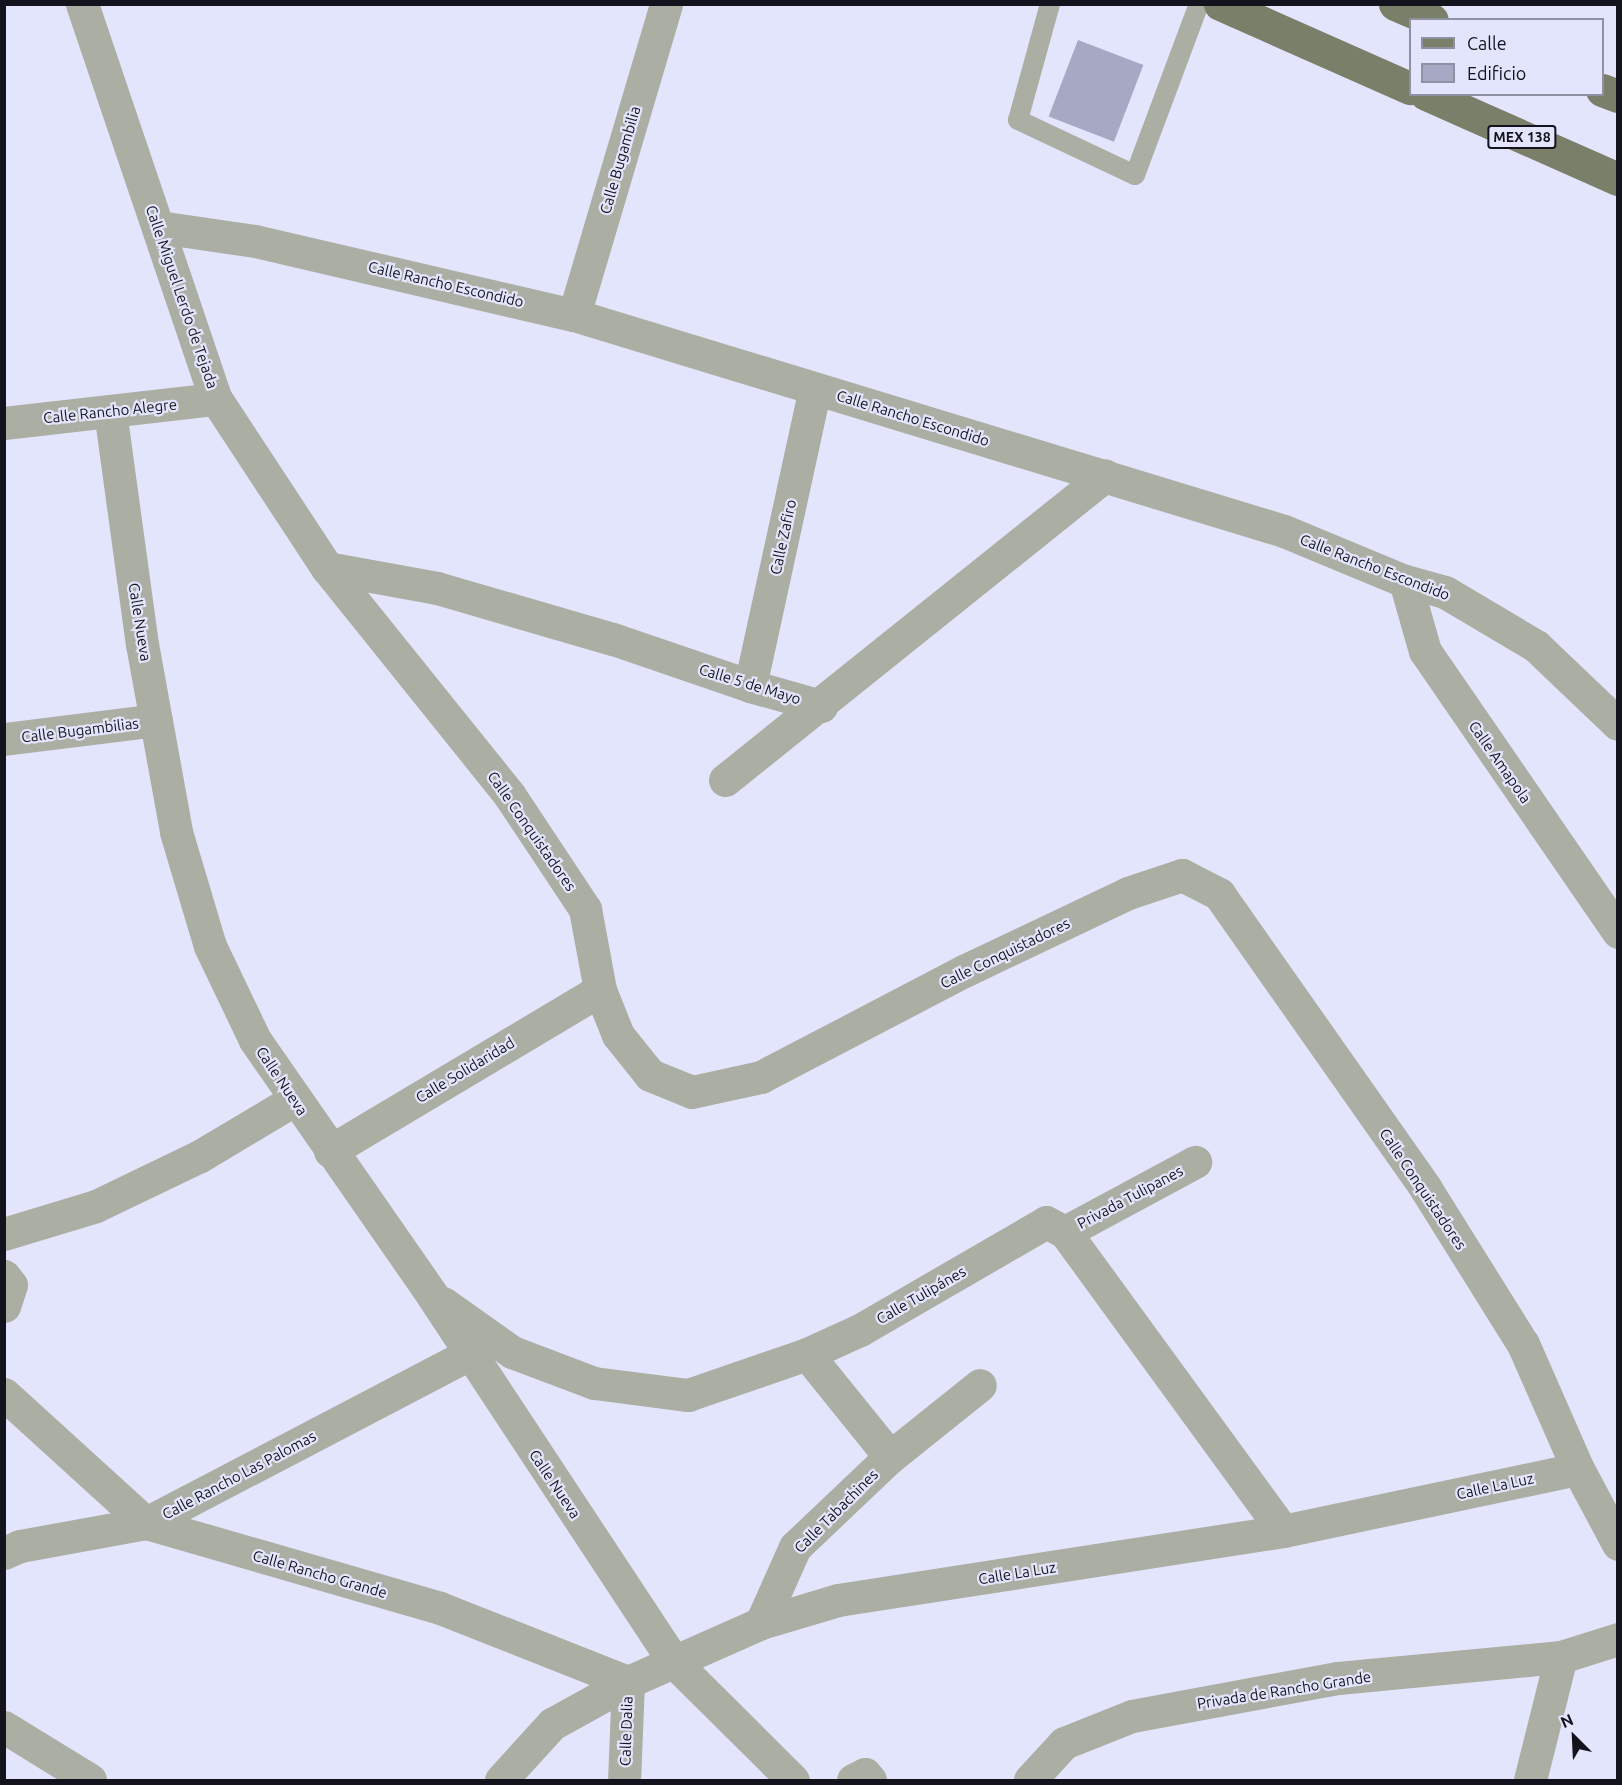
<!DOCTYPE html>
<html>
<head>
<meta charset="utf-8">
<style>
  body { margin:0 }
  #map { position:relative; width:1622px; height:1785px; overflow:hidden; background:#e3e5fc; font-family:Ubuntu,sans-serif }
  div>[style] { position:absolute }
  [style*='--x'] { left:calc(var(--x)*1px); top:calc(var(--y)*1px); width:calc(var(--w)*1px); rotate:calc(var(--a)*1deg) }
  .building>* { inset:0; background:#a6a8c4; transform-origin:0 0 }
  .lane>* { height:20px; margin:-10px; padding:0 10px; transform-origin:10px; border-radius:10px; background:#abaea2 }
  .street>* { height:33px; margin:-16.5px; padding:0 16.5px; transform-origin:16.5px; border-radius:16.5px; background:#abaea2 }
  .primary>* { height:33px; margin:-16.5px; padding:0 16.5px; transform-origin:16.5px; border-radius:16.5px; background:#797f68 }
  span { translate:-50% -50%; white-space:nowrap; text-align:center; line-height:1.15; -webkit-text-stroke:4.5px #e3e5fc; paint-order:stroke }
  .shield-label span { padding:2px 4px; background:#e3e5fc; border:2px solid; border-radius:4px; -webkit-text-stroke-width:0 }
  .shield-label { font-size:14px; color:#12131c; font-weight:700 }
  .street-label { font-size:15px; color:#12131c }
  .frame { position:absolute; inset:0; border:6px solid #12131c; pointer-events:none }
  .legend { position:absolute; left:1409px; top:18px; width:195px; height:78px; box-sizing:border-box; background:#e3e5fc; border:2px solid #8f91a2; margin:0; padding:8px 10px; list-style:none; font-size:18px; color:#12131c }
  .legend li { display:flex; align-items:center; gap:12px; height:30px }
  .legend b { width:30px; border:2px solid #8f91a2 }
  .north { position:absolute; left:1544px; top:1707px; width:60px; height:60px; -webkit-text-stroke:4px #e3e5fc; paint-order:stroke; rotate:336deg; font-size:16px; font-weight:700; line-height:24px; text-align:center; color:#12131c }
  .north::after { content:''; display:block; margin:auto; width:21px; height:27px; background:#12131c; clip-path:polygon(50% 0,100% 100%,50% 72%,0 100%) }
</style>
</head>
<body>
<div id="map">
  <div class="building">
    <div style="left:1078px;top:40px;width:70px;height:82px;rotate:21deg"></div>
  </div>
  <div class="lane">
    <div style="--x:1050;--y:4;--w:120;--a:105.4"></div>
    <div style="--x:1018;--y:120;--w:129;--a:25.2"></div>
    <div style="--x:1135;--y:175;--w:183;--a:-69.5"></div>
  </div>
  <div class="street">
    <div style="--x:82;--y:4;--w:417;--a:71.3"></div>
    <div style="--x:216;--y:399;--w:202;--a:56.7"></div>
    <div style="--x:327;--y:568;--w:292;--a:51.2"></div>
    <div style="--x:510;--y:796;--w:136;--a:56.4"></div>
    <div style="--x:585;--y:909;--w:82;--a:79.5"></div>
    <div style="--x:600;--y:990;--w:48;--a:68.2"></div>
    <div style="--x:618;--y:1035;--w:51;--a:51.3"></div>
    <div style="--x:650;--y:1075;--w:45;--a:22"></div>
    <div style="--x:692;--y:1092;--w:71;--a:-12.3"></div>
    <div style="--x:761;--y:1077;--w:229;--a:-27.6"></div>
    <div style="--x:964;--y:971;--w:182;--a:-25.4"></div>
    <div style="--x:1128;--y:893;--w:57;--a:-18.4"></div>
    <div style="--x:1182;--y:875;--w:42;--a:27.2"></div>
    <div style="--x:1219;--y:894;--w:360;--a:54.9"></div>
    <div style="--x:1426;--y:1189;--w:183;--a:58"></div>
    <div style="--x:1523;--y:1344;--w:137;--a:66.3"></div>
    <div style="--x:1578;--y:1469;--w:85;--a:61.9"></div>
    <div style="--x:159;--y:227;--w:97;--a:8.3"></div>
    <div style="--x:255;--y:241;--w:327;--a:13.1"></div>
    <div style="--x:574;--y:315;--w:742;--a:16.92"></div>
    <div style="--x:1284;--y:531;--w:131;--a:22.5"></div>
    <div style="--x:1405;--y:581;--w:41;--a:15.4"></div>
    <div style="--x:1445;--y:592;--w:106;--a:30.7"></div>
    <div style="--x:1536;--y:646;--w:113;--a:43.6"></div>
    <div style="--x:574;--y:315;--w:324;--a:-73.5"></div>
    <div style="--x:110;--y:411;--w:235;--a:82.2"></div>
    <div style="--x:142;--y:644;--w:191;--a:79.7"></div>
    <div style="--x:176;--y:832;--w:119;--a:73.4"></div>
    <div style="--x:210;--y:946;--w:104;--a:64.4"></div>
    <div style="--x:255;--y:1040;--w:310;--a:55.2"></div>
    <div style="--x:432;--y:1295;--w:438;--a:56.6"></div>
    <div style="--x:673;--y:1661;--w:169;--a:44.8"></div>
    <div style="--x:4;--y:423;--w:213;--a:-6.5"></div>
    <div style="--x:327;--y:568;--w:112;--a:10.3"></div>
    <div style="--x:437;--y:588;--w:183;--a:16.2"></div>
    <div style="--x:613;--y:639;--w:145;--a:18.9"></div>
    <div style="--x:750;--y:686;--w:74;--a:15.7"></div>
    <div style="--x:1405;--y:581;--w:73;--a:74.1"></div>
    <div style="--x:1425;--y:651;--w:341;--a:55.5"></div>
    <div style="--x:750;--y:686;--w:304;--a:-77.7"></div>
    <div style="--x:4;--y:739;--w:153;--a:-7.1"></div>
    <div style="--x:725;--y:780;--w:487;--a:-38.7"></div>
    <div style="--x:330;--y:1151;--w:314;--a:-30.8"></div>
    <div style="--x:1065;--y:1232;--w:148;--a:-28.3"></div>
    <div style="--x:4;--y:1234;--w:96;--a:-16.9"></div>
    <div style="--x:96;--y:1206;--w:115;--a:-25.7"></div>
    <div style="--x:200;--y:1156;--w:109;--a:-30.8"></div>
    <div style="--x:4;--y:1276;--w:11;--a:52"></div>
    <div style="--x:11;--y:1285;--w:22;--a:108"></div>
    <div style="--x:443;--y:1303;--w:85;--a:35.4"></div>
    <div style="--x:512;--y:1352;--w:88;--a:20.7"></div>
    <div style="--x:594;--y:1383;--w:95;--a:7.3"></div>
    <div style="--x:688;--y:1395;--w:126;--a:-19"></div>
    <div style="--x:807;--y:1354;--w:58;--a:-24.4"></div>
    <div style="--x:860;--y:1330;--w:215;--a:-30.1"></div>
    <div style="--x:1046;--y:1222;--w:21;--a:28"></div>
    <div style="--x:1065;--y:1232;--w:370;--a:53.9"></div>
    <div style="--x:807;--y:1354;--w:132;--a:51.1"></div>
    <div style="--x:4;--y:1394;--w:192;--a:42.3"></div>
    <div style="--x:146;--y:1523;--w:365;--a:-27.6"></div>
    <div style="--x:4;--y:1553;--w:17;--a:-24"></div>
    <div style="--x:20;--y:1546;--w:128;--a:-10.3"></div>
    <div style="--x:146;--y:1523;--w:306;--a:16.1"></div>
    <div style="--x:440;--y:1608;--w:202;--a:21.5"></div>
    <div style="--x:628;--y:1682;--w:98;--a:92.3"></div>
    <div style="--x:761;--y:1623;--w:83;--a:-65.9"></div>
    <div style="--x:795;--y:1547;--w:131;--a:-43.5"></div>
    <div style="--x:890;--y:1457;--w:115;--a:-38.7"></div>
    <div style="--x:4;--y:1727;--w:101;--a:31.6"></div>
    <div style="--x:501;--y:1780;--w:76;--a:-47.7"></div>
    <div style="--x:552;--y:1724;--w:87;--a:-28.9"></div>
    <div style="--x:628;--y:1682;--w:145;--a:-23.9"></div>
    <div style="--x:761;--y:1623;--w:80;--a:-16.6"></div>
    <div style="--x:838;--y:1600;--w:450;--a:-8.8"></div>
    <div style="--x:1283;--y:1531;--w:301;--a:-11.9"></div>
    <div style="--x:853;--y:1780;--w:13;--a:-27"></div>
    <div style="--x:865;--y:1774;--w:8;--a:50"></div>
    <div style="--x:1030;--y:1780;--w:50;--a:-47.4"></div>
    <div style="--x:1064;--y:1743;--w:73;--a:-21.7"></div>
    <div style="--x:1132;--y:1716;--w:209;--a:-10.5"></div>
    <div style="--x:1338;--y:1678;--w:224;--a:-5.4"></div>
    <div style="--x:1561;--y:1657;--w:60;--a:-17.5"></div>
    <div style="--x:1530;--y:1780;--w:127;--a:-75.9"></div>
  </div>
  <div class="primary">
    <div style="--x:1220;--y:4;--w:208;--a:23.9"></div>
    <div style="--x:1395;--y:4;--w:40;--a:23.4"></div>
    <div style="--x:1602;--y:90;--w:17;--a:21"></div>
    <div style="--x:1426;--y:94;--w:210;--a:23.9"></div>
  </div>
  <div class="shield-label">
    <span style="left:1522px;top:137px">MEX 138</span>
  </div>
  <div class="street-label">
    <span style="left:620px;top:160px;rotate:-74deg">Calle Bugambilia</span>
    <span style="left:446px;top:284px;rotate:13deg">Calle Rancho Escondido</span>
    <span style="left:182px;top:297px;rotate:71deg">Calle Miguel Lerdo de Tejada</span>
    <span style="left:110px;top:411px;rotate:-6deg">Calle Rancho Alegre</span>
    <span style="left:913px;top:418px;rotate:17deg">Calle Rancho Escondido</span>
    <span style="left:783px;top:537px;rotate:-78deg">Calle Zafiro</span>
    <span style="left:1375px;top:567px;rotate:21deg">Calle Rancho Escondido</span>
    <span style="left:140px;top:622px;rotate:81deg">Calle Nueva</span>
    <span style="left:750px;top:684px;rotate:17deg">Calle 5 de Mayo</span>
    <span style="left:80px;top:730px;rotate:-7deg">Calle Bugambilias</span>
    <span style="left:1500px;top:762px;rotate:55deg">Calle Amapola</span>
    <span style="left:532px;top:831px;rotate:55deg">Calle Conquistadores</span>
    <span style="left:1005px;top:953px;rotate:-26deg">Calle Conquistadores</span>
    <span style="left:465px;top:1070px;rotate:-31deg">Calle Solidaridad</span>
    <span style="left:282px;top:1081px;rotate:56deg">Calle Nueva</span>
    <span style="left:1423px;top:1189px;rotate:56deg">Calle Conquistadores</span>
    <span style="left:1130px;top:1197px;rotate:-28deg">Privada Tulipanes</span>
    <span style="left:921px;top:1295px;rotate:-30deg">Calle Tulipánes</span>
    <span style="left:239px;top:1475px;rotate:-28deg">Calle Rancho Las Palomas</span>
    <span style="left:555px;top:1484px;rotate:56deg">Calle Nueva</span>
    <span style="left:1495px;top:1486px;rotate:-12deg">Calle La Luz</span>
    <span style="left:836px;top:1511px;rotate:-45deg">Calle Tabachines</span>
    <span style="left:1017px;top:1573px;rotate:-9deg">Calle La Luz</span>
    <span style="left:320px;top:1574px;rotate:16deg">Calle Rancho Grande</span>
    <span style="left:1284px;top:1690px;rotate:-9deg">Privada de Rancho Grande</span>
    <span style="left:626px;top:1731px;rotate:-88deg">Calle Dalia</span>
  </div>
  <div class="frame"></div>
  <ul class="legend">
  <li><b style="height:8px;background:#797f68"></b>Calle</li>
  <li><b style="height:16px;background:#a6a8c4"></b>Edificio</li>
  </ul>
  <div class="north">N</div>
</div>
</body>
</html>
